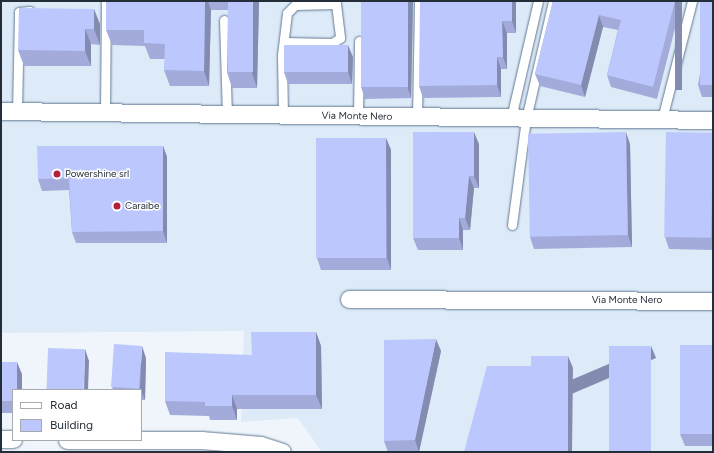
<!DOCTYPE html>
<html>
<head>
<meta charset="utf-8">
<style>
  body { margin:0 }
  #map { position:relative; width:714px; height:453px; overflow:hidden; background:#eff5fb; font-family:Figtree,sans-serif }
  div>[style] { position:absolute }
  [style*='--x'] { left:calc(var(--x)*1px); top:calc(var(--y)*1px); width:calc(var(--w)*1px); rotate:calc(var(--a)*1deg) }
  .built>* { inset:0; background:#ddeaf8 }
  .roads { filter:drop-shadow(0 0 1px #607892) drop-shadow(0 0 1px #607892) }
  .lane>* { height:9px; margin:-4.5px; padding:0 4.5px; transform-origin:4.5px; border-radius:4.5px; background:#fff }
  .street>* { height:17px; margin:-8.5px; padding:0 8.5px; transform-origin:8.5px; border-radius:8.5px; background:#fff }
  .wall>* { inset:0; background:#a2abda }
  .shaded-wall>* { inset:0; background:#848bb1; transform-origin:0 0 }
  .building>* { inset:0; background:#bcc7fd; transform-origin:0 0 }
  .dots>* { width:11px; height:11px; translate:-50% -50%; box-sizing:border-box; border:2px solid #fff; border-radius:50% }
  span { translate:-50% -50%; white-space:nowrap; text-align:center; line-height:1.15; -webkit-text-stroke:3px #fff; paint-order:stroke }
  .street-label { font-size:10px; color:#242e39 }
  .poi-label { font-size:10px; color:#242e39 }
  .left { translate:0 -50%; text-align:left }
  .frame { position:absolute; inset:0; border:2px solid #242e39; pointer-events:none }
  .legend { position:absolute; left:12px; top:389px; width:130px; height:52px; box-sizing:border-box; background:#fff; border:1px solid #a7abb0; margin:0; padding:5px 7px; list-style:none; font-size:12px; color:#242e39 }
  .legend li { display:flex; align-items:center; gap:8px; height:20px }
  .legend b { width:20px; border:1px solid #a7abb0 }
</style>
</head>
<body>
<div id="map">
  <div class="built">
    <div style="clip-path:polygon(1px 1px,713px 1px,713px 452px,322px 452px,298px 418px,241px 422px,244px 331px,1px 333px)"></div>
  </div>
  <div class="roads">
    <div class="lane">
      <div style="--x:224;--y:20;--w:94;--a:88.2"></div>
      <div style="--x:17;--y:111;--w:99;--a:-88.8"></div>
      <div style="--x:19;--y:12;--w:11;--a:-5"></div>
      <div style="--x:105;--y:112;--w:111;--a:-89.5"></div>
      <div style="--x:283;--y:115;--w:60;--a:-91"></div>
      <div style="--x:282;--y:55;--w:42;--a:-83.2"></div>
      <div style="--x:287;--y:13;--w:11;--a:-45"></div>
      <div style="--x:295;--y:5;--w:41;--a:-1.4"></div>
      <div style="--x:336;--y:4;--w:34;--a:83"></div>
      <div style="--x:340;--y:38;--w:9;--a:148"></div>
      <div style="--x:332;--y:43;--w:48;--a:-178.8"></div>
      <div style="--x:358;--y:116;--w:75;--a:-89.2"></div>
      <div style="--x:417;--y:117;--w:116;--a:-89"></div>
      <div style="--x:511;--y:118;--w:120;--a:-77"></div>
      <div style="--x:662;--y:119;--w:122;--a:-75.7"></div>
      <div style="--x:512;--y:225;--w:107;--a:-82.5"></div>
      <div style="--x:526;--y:119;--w:121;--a:-77.1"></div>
    </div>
    <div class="street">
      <div style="--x:1;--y:111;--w:712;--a:0.72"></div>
      <div style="--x:349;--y:299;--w:364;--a:0.3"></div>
      <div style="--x:1;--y:439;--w:12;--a:0"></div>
      <div style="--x:67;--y:440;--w:134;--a:0"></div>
      <div style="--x:201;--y:440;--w:60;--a:4.8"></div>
      <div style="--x:261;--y:445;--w:22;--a:18"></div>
    </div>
  </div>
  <div class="wall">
    <div style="clip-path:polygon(106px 1px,259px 1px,257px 88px,232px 88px,227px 72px,228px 10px,211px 10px,209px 86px,170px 86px,164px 70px,165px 59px,150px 59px,145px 46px,112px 45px,106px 30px)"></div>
    <div style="clip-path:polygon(361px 1px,413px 1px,411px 98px,365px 99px,361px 87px)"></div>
    <div style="clip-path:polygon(516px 1px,516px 33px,507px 33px,507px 69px,501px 69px,501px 97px,423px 98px,419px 86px)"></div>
    <div style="clip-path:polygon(553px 1px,682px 1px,657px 99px,611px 87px,607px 75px,618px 30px,603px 27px,585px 97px,540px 86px,535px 74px)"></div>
    <div style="clip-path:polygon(713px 1px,713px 97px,702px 97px,698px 85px)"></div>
    <div style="clip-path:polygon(100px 24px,100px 45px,91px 44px,91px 66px,24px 66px,18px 50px)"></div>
    <div style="clip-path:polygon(353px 57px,352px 84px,288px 84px,284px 72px)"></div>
    <div style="clip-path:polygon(713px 133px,713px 250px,669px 249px,665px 237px)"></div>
    <div style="clip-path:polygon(386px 138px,391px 150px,391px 270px,321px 270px,317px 258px)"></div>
    <div style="clip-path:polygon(479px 144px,479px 188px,474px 188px,470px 230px,463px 230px,463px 250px,418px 250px,413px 238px)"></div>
    <div style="clip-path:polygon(630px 144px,632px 247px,534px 249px,530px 237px)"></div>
    <div style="clip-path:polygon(163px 146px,167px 157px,167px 243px,76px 243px,72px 232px,69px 190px,42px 191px,38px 179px)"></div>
    <div style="clip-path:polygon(316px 332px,321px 346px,322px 409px,237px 409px,237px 420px,210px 420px,209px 416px,170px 415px,165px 401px,252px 355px)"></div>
    <div style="clip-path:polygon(713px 345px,713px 446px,685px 446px,680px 434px)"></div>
    <div style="clip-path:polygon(441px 351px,419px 452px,388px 452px,384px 441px)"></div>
    <div style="clip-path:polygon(146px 358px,145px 400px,141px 400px,141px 390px,113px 390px,112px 387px)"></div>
    <div style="clip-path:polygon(1px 362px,22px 374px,13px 390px,13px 413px,1px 413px)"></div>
  </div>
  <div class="shaded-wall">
    <div style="clip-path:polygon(205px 1px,208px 1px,211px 10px,209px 86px,204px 71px)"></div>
    <div style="clip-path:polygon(253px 1px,259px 1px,257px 88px,252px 73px)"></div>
    <div style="clip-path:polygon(408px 1px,413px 1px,411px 98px,407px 86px)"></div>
    <div style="clip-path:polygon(512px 1px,516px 1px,516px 33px,512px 21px)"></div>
    <div style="left:675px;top:1px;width:7px;height:89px"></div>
    <div style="clip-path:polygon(94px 9px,100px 24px,100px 45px,94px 29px)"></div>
    <div style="clip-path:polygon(599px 15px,603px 27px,585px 97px,581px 85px)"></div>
    <div style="clip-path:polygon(502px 21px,507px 33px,507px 69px,503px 57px)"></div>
    <div style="clip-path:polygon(85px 29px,91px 44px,91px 66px,85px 51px)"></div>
    <div style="clip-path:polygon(348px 45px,353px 57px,352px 84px,348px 72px)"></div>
    <div style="clip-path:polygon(497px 57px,501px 69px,501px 97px,497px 85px)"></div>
    <div style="clip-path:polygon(474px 132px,479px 144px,479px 188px,474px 176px)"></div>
    <div style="clip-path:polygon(626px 132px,630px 144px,632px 247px,628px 235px)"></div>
    <div style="clip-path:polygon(386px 138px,391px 150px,391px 270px,387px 258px)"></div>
    <div style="clip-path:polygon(163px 146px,167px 157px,167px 243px,163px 231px)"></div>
    <div style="clip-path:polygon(469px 176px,474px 188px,470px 230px,465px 218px)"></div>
    <div style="clip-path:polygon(459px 218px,463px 230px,463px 250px,459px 238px)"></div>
    <div style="clip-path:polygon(316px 332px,321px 346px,322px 409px,316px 395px)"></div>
    <div style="clip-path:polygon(436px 339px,441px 351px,419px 452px,415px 440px)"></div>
    <div style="clip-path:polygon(142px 346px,146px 358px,145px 400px,140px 388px)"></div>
    <div style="left:651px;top:346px;width:13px;height:106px;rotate:67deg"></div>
    <div style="clip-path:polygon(85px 349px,89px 361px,88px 390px,84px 390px)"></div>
    <div style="clip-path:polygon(568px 356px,573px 368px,572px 452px,568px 452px)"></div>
    <div style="clip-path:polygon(17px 362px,22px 374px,22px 390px,17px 390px)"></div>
    <div style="clip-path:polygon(232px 395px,237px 409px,237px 420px,232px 406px)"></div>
  </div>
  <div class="building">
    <div style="clip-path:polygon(106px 1px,205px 1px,204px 71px,164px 70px,165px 44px,144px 43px,144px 30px,106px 30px)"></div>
    <div style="left:228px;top:1px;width:25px;height:71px"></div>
    <div style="left:361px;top:1px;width:47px;height:86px"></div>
    <div style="clip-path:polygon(420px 1px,512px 1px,512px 21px,502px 21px,503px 57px,497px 57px,497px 85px,419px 86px)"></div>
    <div style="clip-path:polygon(553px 1px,675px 1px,653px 87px,607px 75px,621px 20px,599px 15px,581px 85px,535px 74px)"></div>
    <div style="left:700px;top:1px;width:13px;height:84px"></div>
    <div style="clip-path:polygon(19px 8px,94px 9px,94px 29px,85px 29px,85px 51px,18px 50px)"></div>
    <div style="left:284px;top:45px;width:64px;height:27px"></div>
    <div style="clip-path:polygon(413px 132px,474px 132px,474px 176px,469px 176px,465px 218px,459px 218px,459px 238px,413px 238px)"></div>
    <div style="left:626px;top:132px;width:103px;height:98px;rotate:89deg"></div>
    <div style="left:666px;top:132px;width:47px;height:105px;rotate:1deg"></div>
    <div style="left:316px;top:138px;width:70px;height:120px"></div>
    <div style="clip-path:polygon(37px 146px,163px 146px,163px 231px,72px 232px,69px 178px,38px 179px)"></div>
    <div style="clip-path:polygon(251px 332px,316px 332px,316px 395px,232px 395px,232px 406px,205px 406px,205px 402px,165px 401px,165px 352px,252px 355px)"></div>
    <div style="clip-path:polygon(436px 339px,415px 440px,384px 441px,384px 340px)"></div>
    <div style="left:114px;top:344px;width:28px;height:43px;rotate:4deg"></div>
    <div style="left:680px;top:345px;width:33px;height:89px"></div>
    <div style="left:609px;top:346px;width:42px;height:106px"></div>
    <div style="left:48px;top:348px;width:37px;height:42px;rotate:2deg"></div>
    <div style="clip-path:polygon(531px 356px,568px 356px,568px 452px,464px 452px,487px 366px,531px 366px)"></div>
    <div style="clip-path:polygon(1px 362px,17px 362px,17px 390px,13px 390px,13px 401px,1px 401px)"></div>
  </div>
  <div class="dots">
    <div style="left:57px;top:174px;background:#b11e40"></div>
    <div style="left:117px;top:206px;background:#b11e40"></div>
  </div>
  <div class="street-label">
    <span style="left:357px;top:116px;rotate:1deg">Via Monte Nero</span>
    <span style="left:627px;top:300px">Via Monte Nero</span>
  </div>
  <div class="poi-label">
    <span class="left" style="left:65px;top:174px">Powershine srl</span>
    <span class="left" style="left:125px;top:206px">Caraibe</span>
  </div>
  <div class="frame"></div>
  <ul class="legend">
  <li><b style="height:5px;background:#fff"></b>Road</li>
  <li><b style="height:11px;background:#bcc7fd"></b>Building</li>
  </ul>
</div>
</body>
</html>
